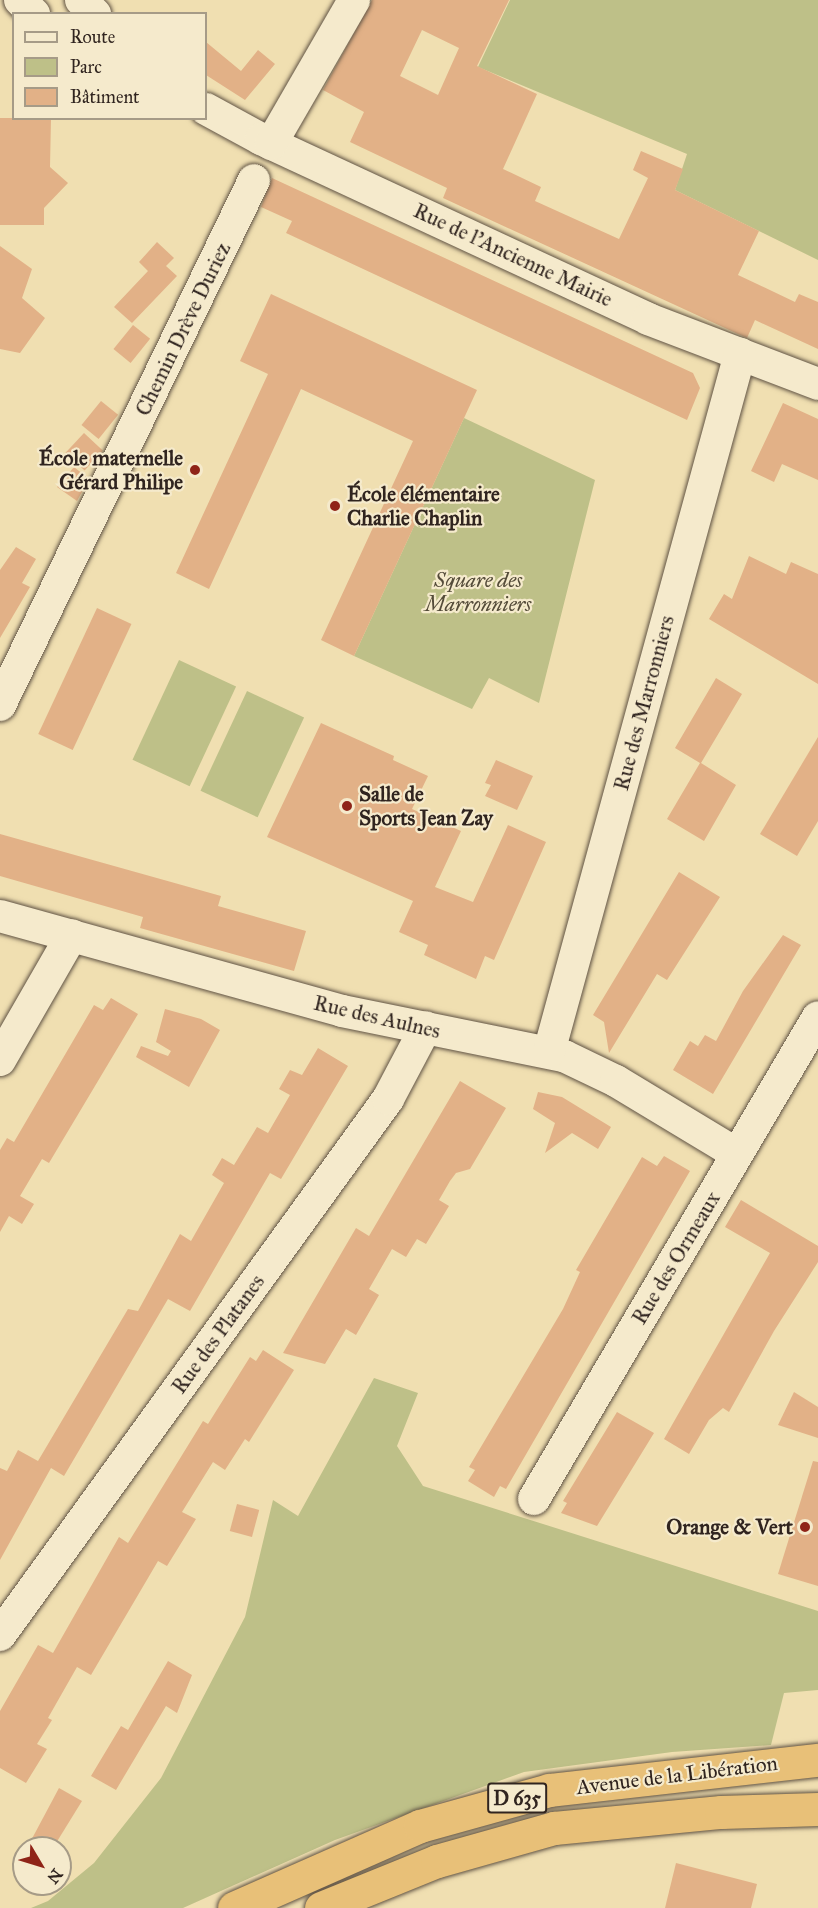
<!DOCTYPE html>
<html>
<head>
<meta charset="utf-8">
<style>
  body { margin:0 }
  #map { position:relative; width:818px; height:1908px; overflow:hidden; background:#f0dfb1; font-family:"IM FELL Great Primer",serif }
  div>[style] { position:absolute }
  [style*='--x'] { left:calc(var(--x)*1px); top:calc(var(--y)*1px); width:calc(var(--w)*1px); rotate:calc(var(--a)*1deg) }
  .green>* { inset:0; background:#bec088; transform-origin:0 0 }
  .building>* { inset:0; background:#e2b187; transform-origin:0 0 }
  .roads { filter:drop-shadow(0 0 2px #605344) drop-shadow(0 0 2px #605344) }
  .minor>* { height:32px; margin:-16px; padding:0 16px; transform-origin:16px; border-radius:16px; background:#f5eacc }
  .highway>* { height:33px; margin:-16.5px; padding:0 16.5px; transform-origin:16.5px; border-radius:16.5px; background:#e8c078 }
  .dots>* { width:16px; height:16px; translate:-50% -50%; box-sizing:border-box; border:3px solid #f5eacc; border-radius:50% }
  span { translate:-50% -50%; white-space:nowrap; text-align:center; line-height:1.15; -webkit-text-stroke:4.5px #f5eacc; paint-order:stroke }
  .shield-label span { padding:2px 4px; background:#f5eacc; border:2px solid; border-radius:4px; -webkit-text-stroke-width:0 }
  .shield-label { font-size:20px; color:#30241f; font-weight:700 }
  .street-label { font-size:21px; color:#30241f }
  .poi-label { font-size:21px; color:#30241f; font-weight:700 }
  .right { translate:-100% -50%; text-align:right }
  .left { translate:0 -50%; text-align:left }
  .park-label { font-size:21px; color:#544b39; font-style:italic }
  .legend { position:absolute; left:12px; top:12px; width:195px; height:108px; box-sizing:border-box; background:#f5eacc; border:2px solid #a69b87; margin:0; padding:8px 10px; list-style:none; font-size:18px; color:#30241f }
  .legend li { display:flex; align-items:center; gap:12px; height:30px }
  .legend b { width:30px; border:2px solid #a69b87 }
  .north { position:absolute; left:12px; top:1836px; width:60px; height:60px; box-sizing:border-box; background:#f5eacc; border:2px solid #a69b87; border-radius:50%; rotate:128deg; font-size:16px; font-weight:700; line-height:24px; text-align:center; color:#30241f }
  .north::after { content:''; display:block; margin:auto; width:21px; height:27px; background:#8f2418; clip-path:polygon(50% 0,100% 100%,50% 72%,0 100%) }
</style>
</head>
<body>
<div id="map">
  <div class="green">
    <div style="clip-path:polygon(510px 0,818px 0,818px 260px,675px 190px,687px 154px,478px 67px)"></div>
    <div style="clip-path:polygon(464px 418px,595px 480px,539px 703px,489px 678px,472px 709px,354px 656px)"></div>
    <div style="left:179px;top:660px;width:63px;height:110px;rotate:25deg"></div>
    <div style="left:247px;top:691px;width:63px;height:110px;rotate:25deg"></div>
    <div style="clip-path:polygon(374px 1378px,418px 1393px,397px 1446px,423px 1486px,818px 1611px,818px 1690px,784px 1693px,771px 1745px,672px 1752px,524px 1772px,335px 1840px,183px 1908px,31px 1908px,48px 1901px,94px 1863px,161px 1778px,245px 1617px,273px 1500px,298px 1516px)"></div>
  </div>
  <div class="building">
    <div style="clip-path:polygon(evenodd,372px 0,509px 0,477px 66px,537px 94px,503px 169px,541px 187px,535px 201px,619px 239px,648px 178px,633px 170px,641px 151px,683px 169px,675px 190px,759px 231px,738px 275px,795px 302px,799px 294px,818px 302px,818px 349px,755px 320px,747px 338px,738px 334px,443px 198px,447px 188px,350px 142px,364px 112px,323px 90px,372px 0,422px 30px,459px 48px,438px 95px,400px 76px,422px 30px)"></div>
    <div style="clip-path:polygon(206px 42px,241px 71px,258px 50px,275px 64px,245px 100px,206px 75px)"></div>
    <div style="clip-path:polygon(0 118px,51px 118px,50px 167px,68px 183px,44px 208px,44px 225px,0 225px)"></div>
    <div style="clip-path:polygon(272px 178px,693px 373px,700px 388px,687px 420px,286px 233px,292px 221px,261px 207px)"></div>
    <div style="clip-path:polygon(157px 242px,174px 258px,166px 266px,177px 276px,132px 323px,114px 307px,148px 271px,139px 262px)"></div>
    <div style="clip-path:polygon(0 246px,32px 269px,22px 298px,45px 318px,20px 353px,0 349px)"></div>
    <div style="clip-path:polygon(271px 294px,477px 390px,354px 656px,321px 640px,413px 441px,301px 389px,209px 589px,176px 573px,268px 374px,240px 361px)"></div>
    <div style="left:133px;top:325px;width:22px;height:31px;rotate:39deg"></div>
    <div style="left:101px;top:401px;width:22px;height:31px;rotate:39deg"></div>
    <div style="clip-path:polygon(783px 403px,818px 419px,818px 480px,782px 464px,774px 482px,751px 471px)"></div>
    <div style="left:84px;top:433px;width:26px;height:27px;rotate:43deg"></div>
    <div style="clip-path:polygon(74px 467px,89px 479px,77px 501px,57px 487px)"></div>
    <div style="clip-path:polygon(16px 547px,36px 559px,22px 583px,30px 587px,0 638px,0 570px)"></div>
    <div style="clip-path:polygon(749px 556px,786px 574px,791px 562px,818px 574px,818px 684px,709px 619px,724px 594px,732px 599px)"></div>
    <div style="left:97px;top:608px;width:38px;height:139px;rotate:25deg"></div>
    <div style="clip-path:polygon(716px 678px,742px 694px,701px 763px,736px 785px,704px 841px,667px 819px,700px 763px,675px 748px)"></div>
    <div style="clip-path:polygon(321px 723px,394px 756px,393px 760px,428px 776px,412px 809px,461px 831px,435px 887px,473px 902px,508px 825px,546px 842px,494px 960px,485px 956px,476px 979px,424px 955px,428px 945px,399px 932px,413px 901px,267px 837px)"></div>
    <div style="clip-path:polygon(818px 737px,818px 821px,797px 856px,760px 834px)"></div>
    <div style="clip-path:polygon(496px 760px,533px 776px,517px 810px,485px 796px,491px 785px,485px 783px)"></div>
    <div style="clip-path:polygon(0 834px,221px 896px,218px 906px,306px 931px,294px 971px,140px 928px,143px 917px,0 876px)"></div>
    <div style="clip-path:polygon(679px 872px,720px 897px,667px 980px,657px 974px,609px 1053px,604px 1022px,593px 1015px)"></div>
    <div style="clip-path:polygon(783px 935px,801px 945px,713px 1094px,673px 1070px,690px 1041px,698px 1046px,705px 1035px,716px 1041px,743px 991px)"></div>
    <div style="clip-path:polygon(111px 998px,138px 1014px,49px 1163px,42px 1159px,20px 1196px,34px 1204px,22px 1224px,9px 1216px,0 1232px,0 1150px,7px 1138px,14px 1142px,94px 1005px,103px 1010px)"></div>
    <div style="clip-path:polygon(165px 1009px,201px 1019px,220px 1030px,189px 1087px,136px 1057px,141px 1046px,168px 1056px,171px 1051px,156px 1042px)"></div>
    <div style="clip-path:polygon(318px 1048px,348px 1066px,281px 1179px,270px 1173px,190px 1311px,168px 1299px,64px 1476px,51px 1468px,0 1560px,0 1468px,7px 1471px,18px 1450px,38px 1461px,128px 1309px,138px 1311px,180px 1234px,191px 1241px,224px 1183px,212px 1175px,222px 1158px,234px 1165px,257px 1127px,268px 1133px,290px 1095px,279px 1089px,290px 1070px,302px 1075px)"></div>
    <div style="clip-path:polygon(460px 1081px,506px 1108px,470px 1169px,456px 1173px,450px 1181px,439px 1200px,449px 1206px,426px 1244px,417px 1239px,406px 1257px,392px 1249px,369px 1289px,379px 1295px,356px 1335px,346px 1329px,325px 1364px,283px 1353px,356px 1228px,369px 1236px)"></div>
    <div style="clip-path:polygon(538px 1092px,562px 1097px,611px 1127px,598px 1149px,572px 1133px,545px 1153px,555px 1123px,533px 1109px)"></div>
    <div style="clip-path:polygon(664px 1156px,690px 1171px,506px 1489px,500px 1486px,494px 1497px,468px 1481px,475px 1470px,469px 1467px,563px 1309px,580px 1272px,576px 1270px,642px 1157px,657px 1166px)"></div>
    <div style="clip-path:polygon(741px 1200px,818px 1246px,818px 1262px,774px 1331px,729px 1412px,723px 1408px,709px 1420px,689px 1454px,664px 1439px,770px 1253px,725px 1227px)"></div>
    <div style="clip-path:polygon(263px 1350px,294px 1370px,249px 1442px,245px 1439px,225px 1470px,213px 1462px,182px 1512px,196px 1519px,167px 1566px,158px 1561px,91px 1675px,77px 1667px,48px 1718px,52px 1720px,37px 1744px,47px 1749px,26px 1783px,0 1768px,0 1711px,38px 1645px,53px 1653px,119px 1537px,128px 1543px,203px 1421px,208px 1424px,250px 1357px,256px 1361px)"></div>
    <div style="clip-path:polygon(794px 1392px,818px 1407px,818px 1438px,778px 1425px)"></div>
    <div style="clip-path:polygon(617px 1412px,654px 1433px,597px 1526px,561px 1513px,567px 1503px,563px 1501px)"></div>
    <div style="clip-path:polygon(813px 1461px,818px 1462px,818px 1586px,778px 1574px)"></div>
    <div style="left:237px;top:1504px;width:23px;height:28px;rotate:15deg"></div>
    <div style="clip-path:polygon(168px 1661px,192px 1675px,177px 1713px,166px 1706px,116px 1790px,91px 1776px,121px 1726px,128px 1730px)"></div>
    <div style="clip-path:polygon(59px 1788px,82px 1801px,53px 1848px,27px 1848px)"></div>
    <div style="clip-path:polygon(676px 1863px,757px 1884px,751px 1908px,665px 1908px)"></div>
  </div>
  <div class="roads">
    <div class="minor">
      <div style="--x:20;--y:0;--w:20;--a:45"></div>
      <div style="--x:81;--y:0;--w:20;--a:45"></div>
      <div style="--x:206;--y:109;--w:63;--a:28.6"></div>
      <div style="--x:261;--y:139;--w:427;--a:24.9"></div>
      <div style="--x:648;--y:319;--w:182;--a:20.9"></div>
      <div style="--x:271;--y:144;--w:166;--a:-60"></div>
      <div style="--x:0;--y:705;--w:583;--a:-64.18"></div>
      <div style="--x:0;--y:916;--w:355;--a:15.5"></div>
      <div style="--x:342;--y:1011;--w:227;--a:11.5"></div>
      <div style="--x:564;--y:1056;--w:58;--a:25.7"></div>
      <div style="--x:616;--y:1081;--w:141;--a:31.1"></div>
      <div style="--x:549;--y:1052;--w:724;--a:-74.7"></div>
      <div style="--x:0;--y:1060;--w:144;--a:-60.1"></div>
      <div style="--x:534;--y:1499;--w:559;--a:-59.49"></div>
      <div style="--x:0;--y:1635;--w:662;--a:-54.1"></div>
      <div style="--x:388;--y:1099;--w:81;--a:-62.2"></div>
    </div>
    <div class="highway">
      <div style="--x:234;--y:1908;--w:203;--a:-23.8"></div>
      <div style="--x:420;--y:1826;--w:134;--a:-15.6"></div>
      <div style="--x:549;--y:1790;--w:271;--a:-6.4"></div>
      <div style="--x:321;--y:1908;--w:125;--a:-22.1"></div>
      <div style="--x:437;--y:1861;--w:122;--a:-15.8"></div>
      <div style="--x:554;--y:1828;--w:168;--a:-5.5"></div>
      <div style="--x:721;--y:1812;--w:97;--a:-1.8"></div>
    </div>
  </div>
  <div class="dots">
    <div style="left:195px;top:470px;background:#8f2418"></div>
    <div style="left:335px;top:506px;background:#8f2418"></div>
    <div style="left:347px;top:806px;background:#8f2418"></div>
    <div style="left:805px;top:1527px;background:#8f2418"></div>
  </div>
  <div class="shield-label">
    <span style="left:517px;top:1798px">D 635</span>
  </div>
  <div class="street-label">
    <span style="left:513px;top:255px;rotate:25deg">Rue de l'Ancienne Mairie</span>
    <span style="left:183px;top:329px;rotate:-64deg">Chemin Drève Duriez</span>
    <span style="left:644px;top:703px;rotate:-75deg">Rue des Marronniers</span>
    <span style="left:377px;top:1017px;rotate:13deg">Rue des Aulnes</span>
    <span style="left:676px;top:1258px;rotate:-59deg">Rue des Ormeaux</span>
    <span style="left:218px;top:1334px;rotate:-54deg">Rue des Platanes</span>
    <span style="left:677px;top:1775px;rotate:-7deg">Avenue de la Libération</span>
  </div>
  <div class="poi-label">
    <span class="right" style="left:183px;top:470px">École maternelle<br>Gérard Philipe</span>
    <span class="left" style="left:347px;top:506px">École élémentaire<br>Charlie Chaplin</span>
    <span class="left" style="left:359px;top:806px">Salle de<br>Sports Jean Zay</span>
    <span class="right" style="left:793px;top:1527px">Orange &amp; Vert</span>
  </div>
  <div class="park-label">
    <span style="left:478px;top:592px">Square des<br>Marronniers</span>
  </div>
  <ul class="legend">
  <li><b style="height:8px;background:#f5eacc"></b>Route</li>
  <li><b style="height:16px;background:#bec088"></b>Parc</li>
  <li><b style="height:16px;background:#e2b187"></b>Bâtiment</li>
  </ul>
  <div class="north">N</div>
</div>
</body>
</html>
